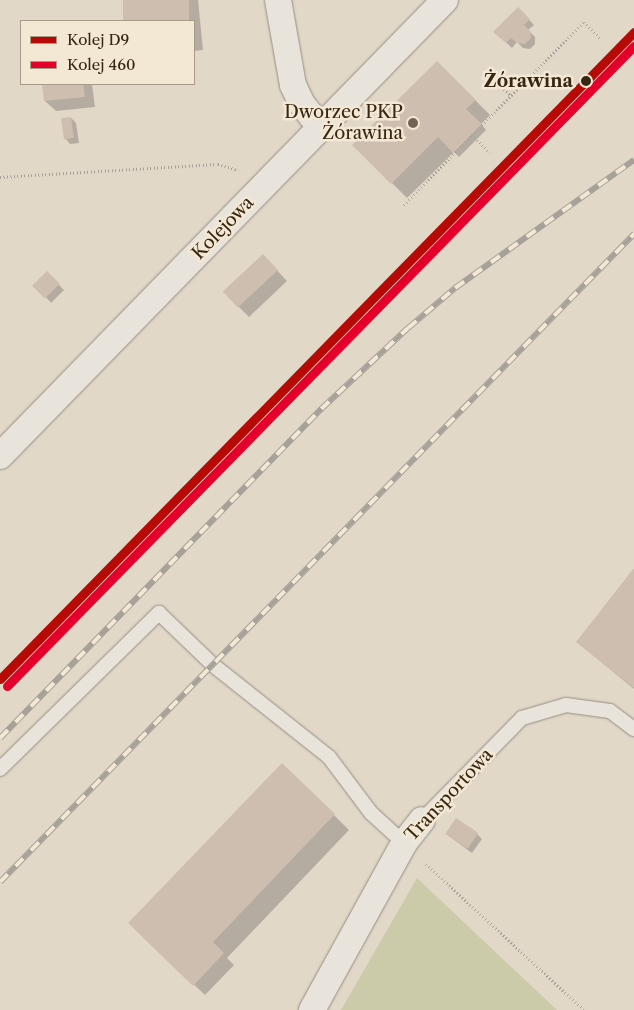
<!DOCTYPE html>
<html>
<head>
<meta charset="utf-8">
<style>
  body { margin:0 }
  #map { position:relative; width:634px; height:1010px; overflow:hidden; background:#e2d8c8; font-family:"Libre Caslon Text",serif }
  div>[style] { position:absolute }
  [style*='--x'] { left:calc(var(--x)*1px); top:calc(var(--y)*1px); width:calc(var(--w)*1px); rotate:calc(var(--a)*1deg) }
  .green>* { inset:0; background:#cbcba9 }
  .shadow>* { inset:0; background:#0003; transform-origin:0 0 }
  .building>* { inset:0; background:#cdbeaf; transform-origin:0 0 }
  .path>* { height:3px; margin-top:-1.5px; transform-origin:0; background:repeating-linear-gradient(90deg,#a6a299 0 1px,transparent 0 3.5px) }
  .roads { filter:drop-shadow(0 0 1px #968e83) drop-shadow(0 0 1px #968e83) }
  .service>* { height:14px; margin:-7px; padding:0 7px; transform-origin:7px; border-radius:7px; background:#e8e3db }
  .minor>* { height:26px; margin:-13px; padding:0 13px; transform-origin:13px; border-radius:13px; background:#e8e3db }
  .rail>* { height:5.5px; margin-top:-2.75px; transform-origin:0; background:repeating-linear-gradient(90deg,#f3e8d4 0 11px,#a6a299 0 22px); box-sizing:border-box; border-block:1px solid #a6a299 }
  .rail-1>* { height:9px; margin:-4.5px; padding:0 4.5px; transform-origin:4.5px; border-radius:4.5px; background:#b70a06 }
  .rail-2>* { height:9px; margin:-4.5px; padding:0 4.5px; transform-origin:4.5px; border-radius:4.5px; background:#e4002b }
  .dots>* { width:14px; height:14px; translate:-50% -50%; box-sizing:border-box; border:2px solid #f3e8d4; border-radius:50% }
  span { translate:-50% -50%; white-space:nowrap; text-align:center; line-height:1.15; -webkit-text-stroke:5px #f3e8d4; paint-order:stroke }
  .stop-label { font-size:18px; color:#362612; font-weight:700 }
  .right { translate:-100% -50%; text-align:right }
  .poi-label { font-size:18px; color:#362612 }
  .street-label { font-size:18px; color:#362612 }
  .legend { position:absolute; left:20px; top:20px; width:175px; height:65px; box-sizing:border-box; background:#f3e8d4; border:1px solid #a79a86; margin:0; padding:6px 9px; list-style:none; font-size:15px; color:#362612 }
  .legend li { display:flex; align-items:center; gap:10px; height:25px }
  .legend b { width:25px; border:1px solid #a79a86 }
</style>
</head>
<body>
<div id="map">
  <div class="green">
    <div style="clip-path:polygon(417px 878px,557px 1010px,341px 1010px)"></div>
  </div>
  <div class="shadow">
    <div style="clip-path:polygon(125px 0,198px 0,203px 50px,194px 51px,194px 21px,127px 21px)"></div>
    <div style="clip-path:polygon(518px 8px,534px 25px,528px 30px,535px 37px,535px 44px,530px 49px,523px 48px,517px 42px,512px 48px,495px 32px)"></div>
    <div style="clip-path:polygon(437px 62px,490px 115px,481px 124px,486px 130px,459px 157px,454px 152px,407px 198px,354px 145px)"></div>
    <div style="clip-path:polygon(43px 84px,92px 84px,95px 107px,56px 111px,45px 101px)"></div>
    <div style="clip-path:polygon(71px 118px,76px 123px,79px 143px,70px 144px,65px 138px)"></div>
    <div style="clip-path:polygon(273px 266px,287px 281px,249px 317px,224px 292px)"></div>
    <div style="left:47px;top:273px;width:24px;height:18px;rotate:45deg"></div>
    <div style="clip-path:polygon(634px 570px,634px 689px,577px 642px)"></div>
    <div style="clip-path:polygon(282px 764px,349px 830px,227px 958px,234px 965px,205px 995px,140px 934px)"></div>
    <div style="clip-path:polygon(446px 834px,477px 834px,482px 839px,472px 853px)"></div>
  </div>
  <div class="building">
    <div style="left:123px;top:0;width:66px;height:21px"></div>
    <div style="clip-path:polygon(518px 7px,530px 19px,524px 25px,530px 31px,531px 38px,525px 44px,517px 43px,511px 38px,506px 43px,493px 32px)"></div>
    <div style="clip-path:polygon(437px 61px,476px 100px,466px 109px,482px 124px,453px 153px,438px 137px,391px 184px,352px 145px)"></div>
    <div style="clip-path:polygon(42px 84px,83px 84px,85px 97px,44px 101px)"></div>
    <div style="left:71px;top:117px;width:21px;height:10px;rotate:82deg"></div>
    <div style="left:263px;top:254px;width:22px;height:55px;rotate:47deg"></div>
    <div style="left:47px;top:271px;width:18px;height:21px;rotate:45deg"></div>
    <div style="clip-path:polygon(634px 568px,634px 688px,576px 642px)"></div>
    <div style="clip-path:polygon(282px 763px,335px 814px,213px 942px,224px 953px,193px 986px,128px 923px)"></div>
    <div style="left:456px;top:818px;width:27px;height:19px;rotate:34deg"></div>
  </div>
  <div class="path">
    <div style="--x:485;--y:73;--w:35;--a:41"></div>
    <div style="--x:472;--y:135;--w:159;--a:-45.3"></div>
    <div style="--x:584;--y:22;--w:24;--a:45"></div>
    <div style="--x:0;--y:177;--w:218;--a:-3.4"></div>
    <div style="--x:218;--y:164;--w:21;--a:17"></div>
    <div style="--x:404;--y:205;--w:98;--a:-45.8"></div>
    <div style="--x:472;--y:135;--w:25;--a:45"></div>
    <div style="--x:426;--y:864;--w:215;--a:42.7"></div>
  </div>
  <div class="roads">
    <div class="service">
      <div style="--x:0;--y:769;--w:223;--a:-44.5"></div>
      <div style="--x:159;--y:613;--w:75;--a:43.9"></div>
      <div style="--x:213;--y:665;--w:148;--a:38.4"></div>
      <div style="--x:329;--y:757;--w:70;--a:53.1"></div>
      <div style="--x:371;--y:813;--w:45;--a:42.3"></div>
      <div style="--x:422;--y:820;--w:143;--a:-45.6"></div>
      <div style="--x:522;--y:718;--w:46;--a:-16.5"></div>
      <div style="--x:566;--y:705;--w:44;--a:7.8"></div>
      <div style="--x:610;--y:711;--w:30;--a:37"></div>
    </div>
    <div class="minor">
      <div style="--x:278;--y:0;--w:86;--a:80"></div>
      <div style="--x:293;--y:85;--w:21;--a:65"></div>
      <div style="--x:302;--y:104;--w:31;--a:52"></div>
      <div style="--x:0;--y:456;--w:637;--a:-45.7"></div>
      <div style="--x:312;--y:1010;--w:191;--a:-61.1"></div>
      <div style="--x:404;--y:843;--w:29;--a:-52"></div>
    </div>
  </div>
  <div class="rail">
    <div style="--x:0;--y:738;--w:460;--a:-45.7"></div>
    <div style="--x:321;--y:409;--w:119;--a:-43"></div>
    <div style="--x:408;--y:328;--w:62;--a:-40.4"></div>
    <div style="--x:455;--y:288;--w:220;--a:-35.6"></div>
    <div style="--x:0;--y:882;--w:907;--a:-45.63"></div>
  </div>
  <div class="rail-1">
    <div style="--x:0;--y:679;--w:906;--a:-45.58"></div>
  </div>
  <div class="rail-2">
    <div style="--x:7;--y:686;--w:896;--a:-45.59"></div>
  </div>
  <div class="dots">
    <div style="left:586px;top:81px;background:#362612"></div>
    <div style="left:413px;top:123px;background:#726452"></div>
  </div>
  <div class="stop-label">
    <span class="right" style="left:573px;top:81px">Żórawina</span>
  </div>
  <div class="poi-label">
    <span class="right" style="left:403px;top:123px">Dworzec PKP<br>Żórawina</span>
  </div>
  <div class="street-label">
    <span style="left:223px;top:228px;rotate:-46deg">Kolejowa</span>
    <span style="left:449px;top:795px;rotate:-47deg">Transportowa</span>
  </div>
  <ul class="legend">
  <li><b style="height:6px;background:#b70a06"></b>Kolej D9</li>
  <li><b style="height:6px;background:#e4002b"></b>Kolej 460</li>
  </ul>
</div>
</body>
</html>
